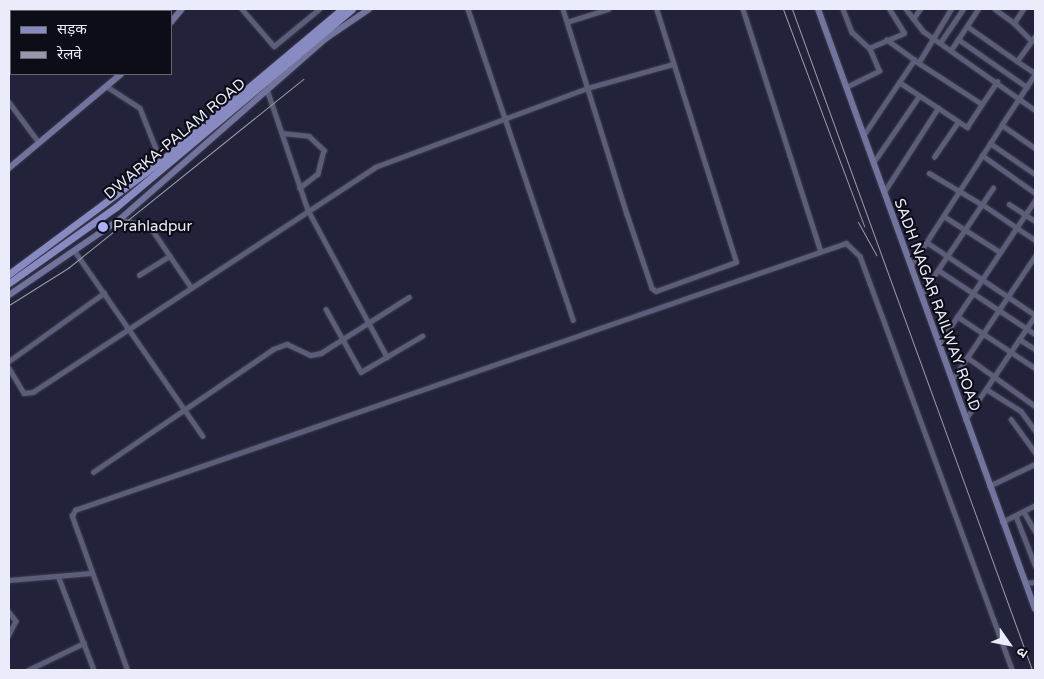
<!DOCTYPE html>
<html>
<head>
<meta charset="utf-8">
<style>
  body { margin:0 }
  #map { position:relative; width:1044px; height:679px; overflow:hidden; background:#22223a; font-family:"Varela Round","Noto Sans Devanagari",sans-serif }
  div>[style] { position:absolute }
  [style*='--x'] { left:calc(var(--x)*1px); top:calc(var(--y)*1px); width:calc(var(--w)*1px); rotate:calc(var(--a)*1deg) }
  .roads { filter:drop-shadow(0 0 1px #3d3c50) drop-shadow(0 0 1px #3d3c50) }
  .street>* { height:4.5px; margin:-2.25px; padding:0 2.25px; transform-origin:2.25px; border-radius:2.25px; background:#5c5d78 }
  .secondary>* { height:6px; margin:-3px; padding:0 3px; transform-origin:3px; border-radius:3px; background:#72749d }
  .primary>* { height:7px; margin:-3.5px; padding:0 3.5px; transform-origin:3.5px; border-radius:3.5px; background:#888ac2 }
  .rail>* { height:1px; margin:-0.5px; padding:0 0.5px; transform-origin:0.5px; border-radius:0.5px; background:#9798ab }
  .dots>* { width:14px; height:14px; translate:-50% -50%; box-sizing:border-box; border:2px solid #0d0d17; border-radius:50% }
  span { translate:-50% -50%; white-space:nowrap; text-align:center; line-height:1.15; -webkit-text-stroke:4.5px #0d0d17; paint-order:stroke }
  .street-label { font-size:15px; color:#eaebfb }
  .poi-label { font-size:15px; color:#eaebfb }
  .left { translate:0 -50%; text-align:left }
  .frame { position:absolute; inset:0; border:10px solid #eaebfb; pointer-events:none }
  .legend { position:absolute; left:10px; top:10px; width:162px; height:65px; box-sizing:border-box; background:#0d0d17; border:1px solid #656672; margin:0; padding:6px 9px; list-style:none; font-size:15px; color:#eaebfb }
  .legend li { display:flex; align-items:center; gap:10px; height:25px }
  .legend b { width:25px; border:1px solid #656672 }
  .north { position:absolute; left:984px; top:619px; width:50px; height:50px; -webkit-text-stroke:4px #0d0d17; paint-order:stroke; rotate:123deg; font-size:14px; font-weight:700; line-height:20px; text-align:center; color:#eaebfb }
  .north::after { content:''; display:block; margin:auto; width:18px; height:22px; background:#eaebfb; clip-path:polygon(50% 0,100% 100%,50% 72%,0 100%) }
</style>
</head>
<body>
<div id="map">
  <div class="roads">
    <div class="street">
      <div style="--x:242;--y:9;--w:49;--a:49.1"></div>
      <div style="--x:274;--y:46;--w:58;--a:-39.4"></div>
      <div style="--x:468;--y:9;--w:328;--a:71.3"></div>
      <div style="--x:563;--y:9;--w:215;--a:72.7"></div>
      <div style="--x:627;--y:214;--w:78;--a:71.3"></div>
      <div style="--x:652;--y:288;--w:5;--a:37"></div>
      <div style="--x:656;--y:291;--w:85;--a:-19.9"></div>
      <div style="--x:736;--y:262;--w:265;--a:-107.5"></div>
      <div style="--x:743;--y:9;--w:252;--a:72.2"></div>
      <div style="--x:843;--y:9;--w:25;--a:69"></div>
      <div style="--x:852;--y:32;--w:23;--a:43"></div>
      <div style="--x:906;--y:9;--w:28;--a:52"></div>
      <div style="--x:923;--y:31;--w:137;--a:35.2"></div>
      <div style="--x:995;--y:9;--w:24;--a:36"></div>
      <div style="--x:1014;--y:23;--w:17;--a:-57"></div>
      <div style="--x:913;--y:19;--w:12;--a:-55"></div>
      <div style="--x:567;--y:22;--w:43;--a:-17.6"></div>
      <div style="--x:1014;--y:23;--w:25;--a:45"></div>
      <div style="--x:967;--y:26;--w:61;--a:35"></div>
      <div style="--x:1017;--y:61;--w:31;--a:-54"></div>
      <div style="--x:958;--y:39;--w:84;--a:34.8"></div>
      <div style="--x:940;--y:43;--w:41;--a:-55.9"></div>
      <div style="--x:951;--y:50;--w:49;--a:-56.6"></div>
      <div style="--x:914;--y:60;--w:81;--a:32.9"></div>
      <div style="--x:982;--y:104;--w:27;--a:-56"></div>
      <div style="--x:1017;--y:61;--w:22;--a:34"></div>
      <div style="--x:919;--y:62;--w:62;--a:-58.9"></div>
      <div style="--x:1035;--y:75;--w:60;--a:123.4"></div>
      <div style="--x:1002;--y:125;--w:40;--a:34.9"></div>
      <div style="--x:899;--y:82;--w:82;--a:33.5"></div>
      <div style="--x:967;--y:127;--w:27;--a:-57"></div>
      <div style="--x:106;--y:86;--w:40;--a:32.9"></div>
      <div style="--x:140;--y:108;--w:57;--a:68.4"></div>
      <div style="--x:846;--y:87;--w:37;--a:-26"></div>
      <div style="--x:879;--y:71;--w:25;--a:-113"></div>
      <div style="--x:869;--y:48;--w:38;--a:-23"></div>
      <div style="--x:904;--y:33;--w:28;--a:-122"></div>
      <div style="--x:268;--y:92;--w:125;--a:71.3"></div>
      <div style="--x:308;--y:210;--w:167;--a:61.7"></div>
      <div style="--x:9;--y:102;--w:49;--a:53.4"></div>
      <div style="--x:282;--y:133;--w:27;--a:6"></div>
      <div style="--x:309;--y:136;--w:21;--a:43"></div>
      <div style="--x:324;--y:150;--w:25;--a:104"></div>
      <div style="--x:318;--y:174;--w:23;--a:142"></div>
      <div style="--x:863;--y:136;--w:92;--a:-56.1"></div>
      <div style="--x:914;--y:60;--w:34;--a:-144"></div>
      <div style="--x:990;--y:143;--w:55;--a:34.6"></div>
      <div style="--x:982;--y:155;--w:65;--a:35.6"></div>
      <div style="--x:934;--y:157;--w:42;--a:-55.6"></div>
      <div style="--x:873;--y:163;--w:81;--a:-55.5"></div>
      <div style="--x:929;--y:173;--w:61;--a:30.8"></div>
      <div style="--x:884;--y:192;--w:100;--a:-57.3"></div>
      <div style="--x:982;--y:204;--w:64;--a:34.2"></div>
      <div style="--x:1009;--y:204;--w:31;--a:33"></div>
      <div style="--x:945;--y:217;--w:65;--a:32.5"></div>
      <div style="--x:120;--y:220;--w:29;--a:10"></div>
      <div style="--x:149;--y:225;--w:75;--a:55.9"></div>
      <div style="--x:928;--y:243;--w:129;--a:33.9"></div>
      <div style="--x:74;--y:250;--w:226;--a:55.3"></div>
      <div style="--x:911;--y:266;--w:168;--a:-57.2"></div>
      <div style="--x:938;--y:270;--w:116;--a:33.4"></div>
      <div style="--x:139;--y:275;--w:36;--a:-32"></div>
      <div style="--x:921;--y:295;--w:129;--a:-56.1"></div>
      <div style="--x:326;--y:309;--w:72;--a:60.9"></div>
      <div style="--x:361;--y:372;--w:71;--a:-30.5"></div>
      <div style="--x:957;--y:316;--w:94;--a:33.7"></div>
      <div style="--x:1019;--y:339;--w:19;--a:32"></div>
      <div style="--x:939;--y:344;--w:173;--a:-56.3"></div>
      <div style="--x:967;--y:357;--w:84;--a:35.8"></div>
      <div style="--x:9;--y:361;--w:117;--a:-35.6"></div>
      <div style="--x:9;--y:368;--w:29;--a:59"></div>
      <div style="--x:24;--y:393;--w:9;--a:-6"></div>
      <div style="--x:33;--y:392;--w:409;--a:-33.3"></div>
      <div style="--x:375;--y:167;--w:226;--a:-20.4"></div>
      <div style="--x:587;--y:88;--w:89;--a:-15.6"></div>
      <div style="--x:952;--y:380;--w:149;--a:-56.2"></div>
      <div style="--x:986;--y:389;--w:41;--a:32.2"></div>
      <div style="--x:1021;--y:411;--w:24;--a:54"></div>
      <div style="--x:1011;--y:419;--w:41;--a:54"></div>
      <div style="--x:965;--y:420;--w:125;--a:-56.1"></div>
      <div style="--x:93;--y:472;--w:218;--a:-34.3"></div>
      <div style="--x:273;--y:349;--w:15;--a:-20"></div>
      <div style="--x:287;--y:344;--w:26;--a:25"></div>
      <div style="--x:311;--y:355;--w:10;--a:-11"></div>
      <div style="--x:321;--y:353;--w:104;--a:-32.5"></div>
      <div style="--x:989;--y:486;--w:51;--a:-25.6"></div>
      <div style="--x:1024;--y:512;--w:22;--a:60"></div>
      <div style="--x:1016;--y:516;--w:53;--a:68.8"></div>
      <div style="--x:1002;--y:522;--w:37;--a:-27"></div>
      <div style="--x:59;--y:578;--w:98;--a:69.2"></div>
      <div style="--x:9;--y:580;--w:82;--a:-4.9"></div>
      <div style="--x:1025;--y:583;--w:10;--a:-6"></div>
      <div style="--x:9;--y:612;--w:11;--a:52"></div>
      <div style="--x:16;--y:621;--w:16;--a:117"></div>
      <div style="--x:28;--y:670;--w:62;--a:-25.7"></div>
      <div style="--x:127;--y:670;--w:164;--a:-109.7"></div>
      <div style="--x:72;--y:516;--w:7;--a:-63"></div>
      <div style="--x:75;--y:510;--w:816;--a:-19.1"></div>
      <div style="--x:846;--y:243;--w:19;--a:43"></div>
      <div style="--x:860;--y:256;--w:441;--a:69.8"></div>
    </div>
    <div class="secondary">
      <div style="--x:818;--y:9;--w:638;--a:70.12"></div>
      <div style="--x:171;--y:22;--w:17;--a:-50"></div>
      <div style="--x:9;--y:168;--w:146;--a:-40"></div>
      <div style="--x:9;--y:295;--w:133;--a:-34.3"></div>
      <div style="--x:119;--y:220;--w:274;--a:-41.3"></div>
      <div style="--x:325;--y:39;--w:53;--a:-34.3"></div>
    </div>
    <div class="primary">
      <div style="--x:9;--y:274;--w:189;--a:-36.6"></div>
      <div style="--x:161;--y:161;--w:236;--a:-40"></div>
      <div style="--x:9;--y:283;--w:131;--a:-35.4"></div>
      <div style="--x:116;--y:207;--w:308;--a:-40"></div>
    </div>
  </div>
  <div class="rail">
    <div style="--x:783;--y:9;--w:232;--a:69.5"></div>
    <div style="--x:792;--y:9;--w:703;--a:70.04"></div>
    <div style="--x:858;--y:222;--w:38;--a:61"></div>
    <div style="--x:9;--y:305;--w:70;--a:-32.1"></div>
    <div style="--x:68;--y:268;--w:302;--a:-38.8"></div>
  </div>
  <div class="dots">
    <div style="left:103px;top:227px;background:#adaffb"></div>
  </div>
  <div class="street-label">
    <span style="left:175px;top:139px;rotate:-40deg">DWARKA-PALAM ROAD</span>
    <span style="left:937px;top:305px;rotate:70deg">SADH NAGAR RAILWAY ROAD</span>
  </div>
  <div class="poi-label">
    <span class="left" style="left:113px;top:227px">Prahladpur</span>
  </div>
  <div class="frame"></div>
  <ul class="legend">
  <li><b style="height:6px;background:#888ac2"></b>सड़क</li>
  <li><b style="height:6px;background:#9798ab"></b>रेलवे</li>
  </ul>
  <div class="north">उ</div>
</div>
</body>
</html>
